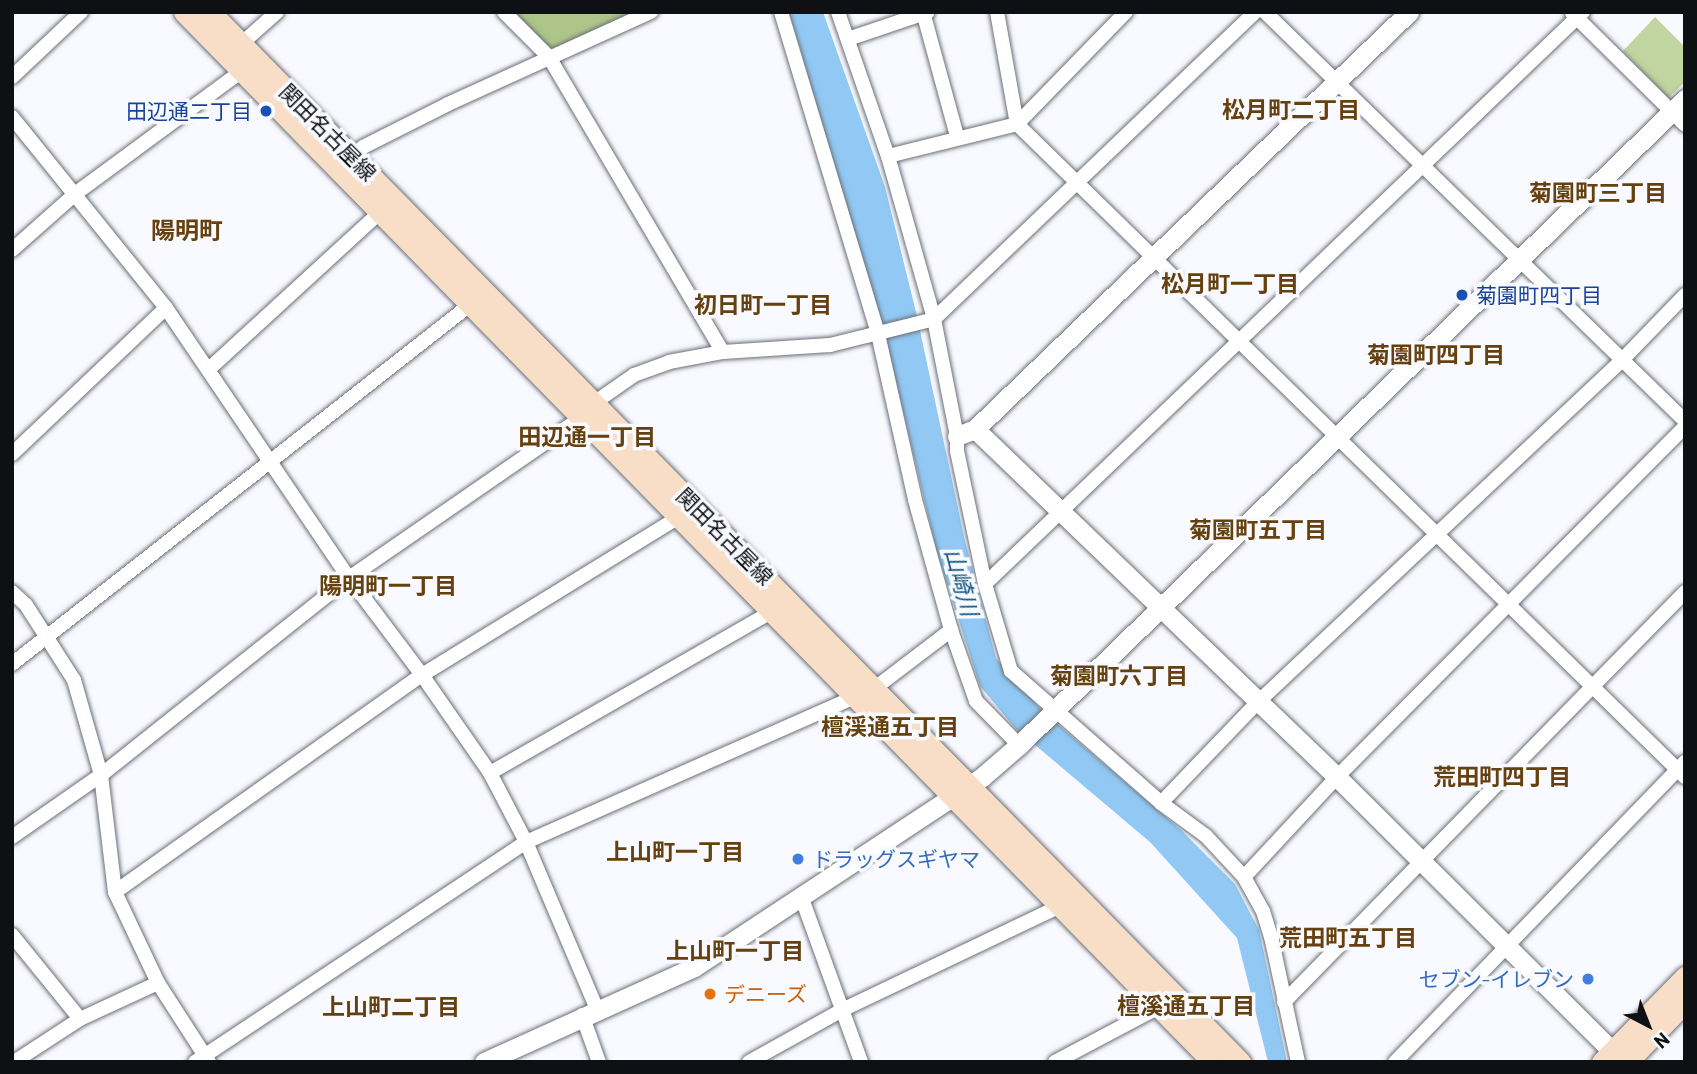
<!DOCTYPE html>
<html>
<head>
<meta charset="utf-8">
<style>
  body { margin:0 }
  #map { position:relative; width:1697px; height:1074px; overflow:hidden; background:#f8faff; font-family:Barlow,"Noto Sans JP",sans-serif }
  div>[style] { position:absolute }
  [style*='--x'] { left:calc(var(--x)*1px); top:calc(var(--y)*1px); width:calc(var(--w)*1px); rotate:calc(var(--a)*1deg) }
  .green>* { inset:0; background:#c0d59f }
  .forest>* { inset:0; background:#aec58a }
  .water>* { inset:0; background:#91c9f4 }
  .roads { filter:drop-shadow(0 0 2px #6b6f76) drop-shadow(0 0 2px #6b6f76) }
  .street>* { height:14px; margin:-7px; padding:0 7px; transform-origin:7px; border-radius:7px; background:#fff }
  .secondary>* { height:19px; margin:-9.5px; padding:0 9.5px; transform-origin:9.5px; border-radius:9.5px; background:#fff }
  .primary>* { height:21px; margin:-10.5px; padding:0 10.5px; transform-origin:10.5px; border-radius:10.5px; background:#f8dec7 }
  .dots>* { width:19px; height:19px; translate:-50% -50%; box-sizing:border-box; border:4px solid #f8faff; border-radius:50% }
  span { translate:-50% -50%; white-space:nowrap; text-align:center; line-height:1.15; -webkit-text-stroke:7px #f8faff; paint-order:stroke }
  .transit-label { font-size:21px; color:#164399 }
  .right { translate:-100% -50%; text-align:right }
  .left { translate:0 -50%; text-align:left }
  .street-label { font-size:21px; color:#0f1013 }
  .shop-label { font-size:21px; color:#366cbe }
  .food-label { font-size:21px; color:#c56008 }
  .neighbourhood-label { font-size:23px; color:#664110; font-weight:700 }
  .water-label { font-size:23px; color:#15547d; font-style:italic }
  .quarter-label { font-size:24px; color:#664110; font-weight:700 }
  .frame { position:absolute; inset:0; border:14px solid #0f1013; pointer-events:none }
  .north { position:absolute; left:1613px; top:990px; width:70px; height:70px; -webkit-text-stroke:5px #f8faff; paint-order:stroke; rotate:138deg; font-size:19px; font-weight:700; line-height:28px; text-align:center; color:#0f1013 }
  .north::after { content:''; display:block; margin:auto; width:24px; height:32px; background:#0f1013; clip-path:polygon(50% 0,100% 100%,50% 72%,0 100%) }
</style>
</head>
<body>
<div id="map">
  <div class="green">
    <div style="clip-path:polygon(1655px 17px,1685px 47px,1685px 82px,1668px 98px,1623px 51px)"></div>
  </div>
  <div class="forest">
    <div style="clip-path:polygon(504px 12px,651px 12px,549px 57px)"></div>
  </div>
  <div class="water">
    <div style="clip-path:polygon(789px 12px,823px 12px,885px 187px,916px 312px,965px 541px,996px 658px,1041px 710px,1181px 830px,1235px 884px,1259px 930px,1287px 1062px,1268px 1062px,1237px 938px,1150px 842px,1015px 728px,980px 686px,937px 553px,883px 327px)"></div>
  </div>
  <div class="roads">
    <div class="street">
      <div style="--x:504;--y:12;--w:64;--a:45"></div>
      <div style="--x:549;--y:57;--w:342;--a:59.5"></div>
      <div style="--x:781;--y:12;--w:336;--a:73.2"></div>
      <div style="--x:878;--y:334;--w:170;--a:77.4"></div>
      <div style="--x:915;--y:500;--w:135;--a:74.5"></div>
      <div style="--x:951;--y:630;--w:75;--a:70.6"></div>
      <div style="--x:976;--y:701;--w:62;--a:45.7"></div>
      <div style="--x:838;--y:12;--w:152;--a:70.9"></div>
      <div style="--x:888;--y:156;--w:169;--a:74.2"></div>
      <div style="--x:934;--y:319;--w:119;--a:78.9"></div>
      <div style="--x:957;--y:436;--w:15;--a:90"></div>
      <div style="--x:957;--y:451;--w:136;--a:78.1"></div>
      <div style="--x:985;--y:584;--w:91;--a:73.4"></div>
      <div style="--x:1011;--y:671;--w:200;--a:41.3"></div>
      <div style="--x:1161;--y:803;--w:56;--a:36.3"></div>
      <div style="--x:1206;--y:836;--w:56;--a:47.2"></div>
      <div style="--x:1244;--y:877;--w:39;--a:61"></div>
      <div style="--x:1263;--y:911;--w:31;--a:73"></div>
      <div style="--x:1272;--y:941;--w:124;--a:77.9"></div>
      <div style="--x:923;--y:12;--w:129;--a:74.7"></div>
      <div style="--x:997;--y:12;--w:114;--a:79.9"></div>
      <div style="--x:1017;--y:124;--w:934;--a:44.35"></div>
      <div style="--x:1265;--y:12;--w:586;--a:44.24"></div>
      <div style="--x:1572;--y:13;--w:159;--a:44.7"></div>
      <div style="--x:848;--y:39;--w:84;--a:-18.6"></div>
      <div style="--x:241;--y:44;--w:48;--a:-41.6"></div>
      <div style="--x:12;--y:77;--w:95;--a:-43.3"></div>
      <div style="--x:12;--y:117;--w:245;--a:51.1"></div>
      <div style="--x:166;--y:308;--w:326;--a:55.9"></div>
      <div style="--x:349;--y:578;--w:121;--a:53"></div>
      <div style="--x:422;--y:675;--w:119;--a:55.2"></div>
      <div style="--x:490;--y:773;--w:78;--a:62.4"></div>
      <div style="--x:526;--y:842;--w:181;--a:67"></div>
      <div style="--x:888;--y:156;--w:133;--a:-13.9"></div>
      <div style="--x:1017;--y:124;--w:156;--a:-45.8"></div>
      <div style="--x:347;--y:162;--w:22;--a:-43"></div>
      <div style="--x:363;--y:147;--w:95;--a:-26.8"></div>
      <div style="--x:448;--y:104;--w:223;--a:-24.4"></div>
      <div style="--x:12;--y:250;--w:84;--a:-41.6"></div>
      <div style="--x:75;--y:194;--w:207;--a:-36.4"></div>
      <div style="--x:209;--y:369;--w:231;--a:-42.5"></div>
      <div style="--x:12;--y:454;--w:212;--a:-43.5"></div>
      <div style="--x:985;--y:584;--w:828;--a:-43.73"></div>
      <div style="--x:12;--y:592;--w:19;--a:43"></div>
      <div style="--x:26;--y:605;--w:89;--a:57.4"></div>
      <div style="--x:74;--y:680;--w:99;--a:74.1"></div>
      <div style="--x:101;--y:775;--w:118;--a:83.2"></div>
      <div style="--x:115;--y:892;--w:101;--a:64.7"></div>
      <div style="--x:158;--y:983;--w:94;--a:57.2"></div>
      <div style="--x:12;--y:664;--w:590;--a:-38.11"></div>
      <div style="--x:875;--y:688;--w:96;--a:-37.3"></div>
      <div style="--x:490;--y:773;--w:324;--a:-29.8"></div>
      <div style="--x:1161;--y:803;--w:139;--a:-46.2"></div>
      <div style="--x:1257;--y:703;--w:499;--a:-43.2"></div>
      <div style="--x:1621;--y:361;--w:92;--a:-45.9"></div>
      <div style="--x:12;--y:837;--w:108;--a:-34.9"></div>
      <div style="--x:101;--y:775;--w:317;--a:-38.5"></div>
      <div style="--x:349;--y:578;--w:282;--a:-34.6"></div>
      <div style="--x:581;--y:418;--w:20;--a:-49"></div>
      <div style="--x:594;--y:403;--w:49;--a:-35"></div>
      <div style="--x:634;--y:375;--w:37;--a:-20"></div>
      <div style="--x:669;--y:362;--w:55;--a:-10.5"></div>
      <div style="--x:723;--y:352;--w:107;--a:-3.7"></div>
      <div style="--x:830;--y:345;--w:107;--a:-14"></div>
      <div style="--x:934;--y:319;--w:444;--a:-43.7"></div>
      <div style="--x:1244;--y:877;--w:137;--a:-47.1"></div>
      <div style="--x:1337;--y:777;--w:494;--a:-45.2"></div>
      <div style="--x:115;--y:892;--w:376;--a:-35.3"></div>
      <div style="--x:422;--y:675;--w:309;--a:-31.6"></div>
      <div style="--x:801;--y:896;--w:177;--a:70.1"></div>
      <div style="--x:12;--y:935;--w:108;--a:51"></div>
      <div style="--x:1284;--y:1002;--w:573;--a:-45.64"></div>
      <div style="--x:582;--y:1015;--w:50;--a:70.1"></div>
      <div style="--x:14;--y:1062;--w:79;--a:-33.1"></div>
      <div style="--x:80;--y:1019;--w:86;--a:-24.8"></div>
      <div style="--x:195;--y:1062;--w:397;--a:-33.6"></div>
      <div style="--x:526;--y:842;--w:360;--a:-23.8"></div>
      <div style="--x:749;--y:1062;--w:107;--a:-29.2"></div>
      <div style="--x:842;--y:1010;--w:242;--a:-25.5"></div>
      <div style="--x:1055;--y:1062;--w:118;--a:-27.9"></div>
      <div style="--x:1395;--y:1062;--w:417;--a:-46"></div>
    </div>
    <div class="secondary">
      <div style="--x:975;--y:429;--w:502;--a:43.87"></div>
      <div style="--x:1337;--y:777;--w:402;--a:44.9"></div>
      <div style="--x:957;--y:436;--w:19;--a:-21"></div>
      <div style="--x:975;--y:429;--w:602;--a:-43.86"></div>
      <div style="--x:484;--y:1062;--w:230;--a:-24.3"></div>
      <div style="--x:694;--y:967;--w:345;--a:-33.4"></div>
      <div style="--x:982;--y:777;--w:49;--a:-40.9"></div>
      <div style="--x:1019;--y:745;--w:928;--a:-44.13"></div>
    </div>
    <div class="primary">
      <div style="--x:184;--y:12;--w:1470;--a:45.58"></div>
      <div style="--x:210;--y:12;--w:1471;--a:45.55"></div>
      <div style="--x:1602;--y:1062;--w:119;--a:-45.7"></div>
      <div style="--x:1627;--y:1062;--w:83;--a:-46"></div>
    </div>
  </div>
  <div class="dots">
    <div style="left:266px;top:111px;background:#1a4fb4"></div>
    <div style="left:1462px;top:295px;background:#1a4fb4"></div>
    <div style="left:798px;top:859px;background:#3f7fe0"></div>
    <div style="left:1588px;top:979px;background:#3f7fe0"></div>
    <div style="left:710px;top:994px;background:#e8710a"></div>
  </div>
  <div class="transit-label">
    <span class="right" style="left:252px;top:111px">田辺通二丁目</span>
    <span class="left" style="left:1476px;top:295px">菊園町四丁目</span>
  </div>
  <div class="street-label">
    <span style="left:328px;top:132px;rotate:45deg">関田名古屋線</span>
    <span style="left:725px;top:536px;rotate:45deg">関田名古屋線</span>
  </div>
  <div class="shop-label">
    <span class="left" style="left:812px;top:859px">ドラッグスギヤマ</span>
    <span class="right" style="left:1574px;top:979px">セブン-イレブン</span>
  </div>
  <div class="food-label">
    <span class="left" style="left:724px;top:994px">デニーズ</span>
  </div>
  <div class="neighbourhood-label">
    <span style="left:1291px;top:109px">松月町二丁目</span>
    <span style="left:1598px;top:192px">菊園町三丁目</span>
    <span style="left:1230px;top:283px">松月町一丁目</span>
    <span style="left:763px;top:304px">初日町一丁目</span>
    <span style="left:1436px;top:354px">菊園町四丁目</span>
    <span style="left:587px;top:436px">田辺通一丁目</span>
    <span style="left:1258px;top:529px">菊園町五丁目</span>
    <span style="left:388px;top:585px">陽明町一丁目</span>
    <span style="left:1119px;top:675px">菊園町六丁目</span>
    <span style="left:890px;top:726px">檀渓通五丁目</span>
    <span style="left:1502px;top:776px">荒田町四丁目</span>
    <span style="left:675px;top:851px">上山町一丁目</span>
    <span style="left:1348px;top:937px">荒田町五丁目</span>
    <span style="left:735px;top:950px">上山町一丁目</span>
    <span style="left:1186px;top:1005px">檀溪通五丁目</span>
    <span style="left:391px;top:1006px">上山町二丁目</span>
  </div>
  <div class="water-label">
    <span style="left:962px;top:582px;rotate:75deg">山崎川</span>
  </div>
  <div class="quarter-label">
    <span style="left:187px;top:230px">陽明町</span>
  </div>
  <div class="frame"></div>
  <div class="north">N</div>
</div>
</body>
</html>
